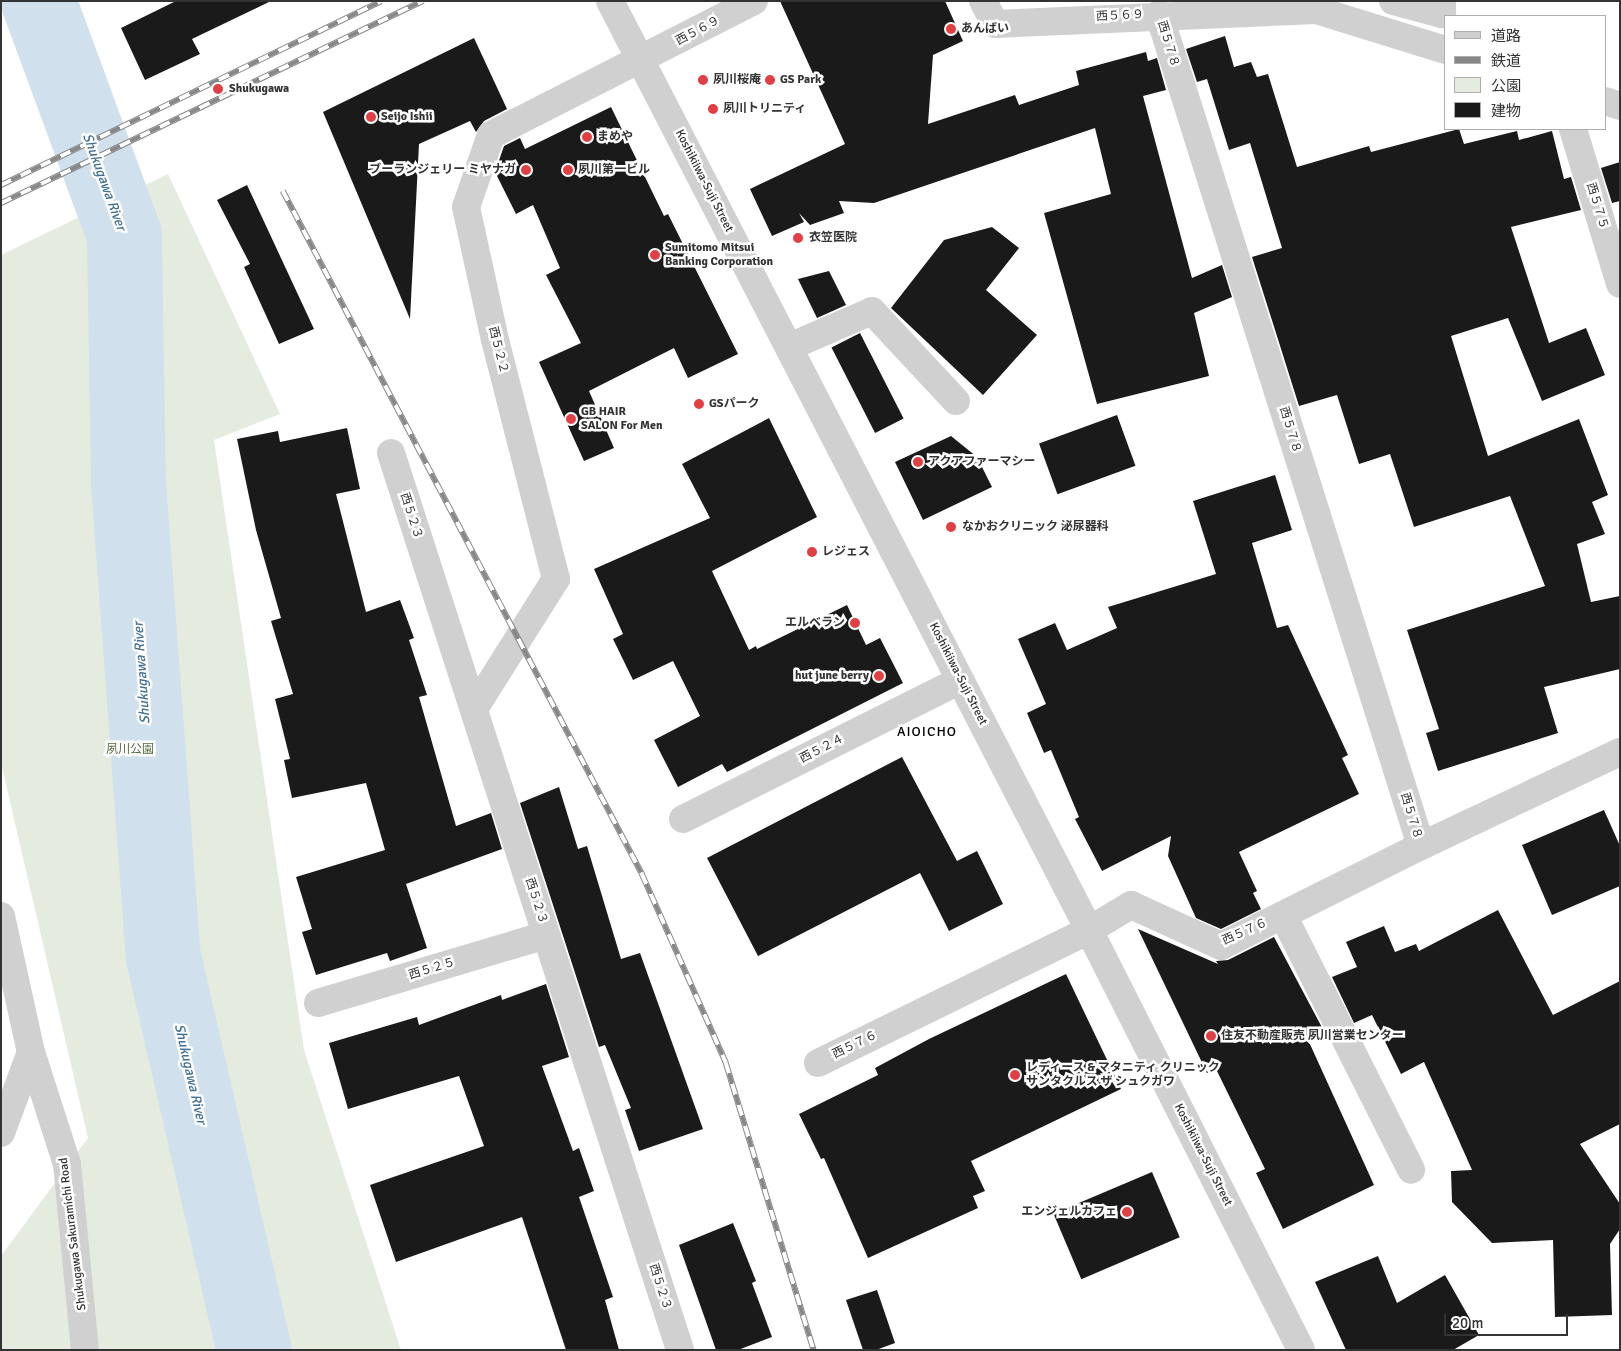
<!DOCTYPE html>
<html>
<head>
<meta charset="utf-8">
<style>
  body { margin:0 }
  #map { position:relative; width:1621px; height:1351px; overflow:hidden; background:#fff; font-family:Signika,"Noto Sans JP",sans-serif }
  div>[style] { position:absolute }
  [style*='--x'] { left:calc(var(--x)*1px); top:calc(var(--y)*1px); width:calc(var(--w)*1px); rotate:calc(var(--a)*1deg) }
  .green>* { inset:0; background:#e5ecdf }
  .river>* { height:75px; margin:-37.5px; padding:0 37.5px; transform-origin:37.5px; border-radius:37.5px; background:#d0e0ed }
  .building>* { inset:0; background:#1a1a1a; transform-origin:0 0 }
  .minor>* { height:28px; margin:-14px; padding:0 14px; transform-origin:14px; border-radius:14px; background:#d0d0d0 }
  .rail>* { height:5.5px; margin-top:-2.75px; transform-origin:0; background:repeating-linear-gradient(90deg,#fff 0 11px,#888 0 22px); box-sizing:border-box; border-block:1px solid #888 }
  .dots>* { width:14px; height:14px; translate:-50% -50%; box-sizing:border-box; border:2px solid #fff; border-radius:50% }
  span { translate:-50% -50%; white-space:nowrap; text-align:center; line-height:1.15; -webkit-text-stroke:5px #fff; paint-order:stroke }
  .street-label { font-size:12px; color:#333 }
  .poi-label { font-size:12px; color:#333; font-weight:700 }
  .left { translate:0 -50%; text-align:left }
  .right { translate:-100% -50%; text-align:right }
  .park-label { font-size:12px; color:#546e41 }
  .water-label { font-size:14px; color:#427094; font-style:italic }
  .neighbourhood-label { font-size:14px; color:#000; letter-spacing:1px }
  .frame { position:absolute; inset:0; border:2px solid #333; pointer-events:none }
  .legend { position:absolute; left:1444px; top:15px; width:162px; height:115px; box-sizing:border-box; background:#fff; border:1px solid #adadad; margin:0; padding:6px 9px; list-style:none; font-size:15px; color:#333 }
  .legend li { display:flex; align-items:center; gap:10px; height:25px }
  .legend b { width:25px; border:1px solid #adadad }
  .scale { position:absolute; left:1444px; top:1314px; width:124px; height:22px; box-sizing:border-box; border:2px solid #333; border-top:0; padding-left:6px; font-size:15px; line-height:18px; white-space:nowrap; color:#333; -webkit-text-stroke:4px #fff; paint-order:stroke }
</style>
</head>
<body>
<div id="map">
  <div class="green">
    <div style="clip-path:polygon(168px 174px,280px 414px,214px 440px,304px 1050px,401px 1350px,1px 1350px,1px 1256px,88px 1138px,1px 763px,1px 255px)"></div>
  </div>
  <div class="river">
    <div style="--x:38;--y:1;--w:249;--a:69.8"></div>
    <div style="--x:124;--y:235;--w:248;--a:89.1"></div>
    <div style="--x:128;--y:483;--w:475;--a:85.8"></div>
    <div style="--x:163;--y:957;--w:403;--a:77"></div>
  </div>
  <div class="building">
    <div style="clip-path:polygon(176px 1px,271px 1px,192px 39px,200px 54px,145px 80px,121px 28px)"></div>
    <div style="clip-path:polygon(780px 1px,945px 1px,963px 41px,933px 55px,928px 124px,1015px 95px,1019px 105px,1079px 85px,1076px 71px,1146px 52px,1148px 61px,1157px 58px,1166px 90px,1143px 96px,1192px 278px,1222px 265px,1232px 297px,1194px 313px,1209px 376px,1097px 404px,1044px 213px,1111px 194px,1095px 128px,874px 203px,839px 201px,844px 213px,810px 225px,799px 213px,804px 222px,772px 236px,750px 189px,845px 144px)"></div>
    <div style="clip-path:polygon(1225px 36px,1234px 67px,1251px 62px,1257px 77px,1268px 74px,1297px 167px,1369px 146px,1371px 152px,1459px 129px,1464px 144px,1517px 131px,1519px 140px,1552px 131px,1564px 179px,1571px 177px,1581px 210px,1511px 227px,1549px 343px,1586px 328px,1605px 375px,1542px 401px,1508px 318px,1451px 336px,1488px 456px,1579px 419px,1608px 495px,1592px 502px,1605px 534px,1577px 544px,1591px 602px,1620px 596px,1620px 669px,1544px 687px,1558px 733px,1438px 771px,1426px 733px,1439px 729px,1407px 630px,1545px 586px,1510px 496px,1414px 527px,1390px 454px,1359px 464px,1337px 395px,1299px 406px,1252px 257px,1282px 248px,1250px 143px,1229px 150px,1207px 79px,1197px 82px,1186px 49px)"></div>
    <div style="clip-path:polygon(474px 38px,507px 109px,484px 121px,476px 132px,470px 121px,419px 144px,410px 319px,323px 112px)"></div>
    <div style="clip-path:polygon(611px 107px,664px 216px,668px 214px,738px 354px,688px 378px,674px 348px,589px 391px,614px 448px,584px 461px,539px 362px,581px 343px,546px 275px,560px 268px,533px 205px,516px 214px,495px 172px,504px 146px,520px 138px,525px 149px)"></div>
    <div style="clip-path:polygon(1620px 162px,1620px 201px,1612px 203px,1601px 168px)"></div>
    <div style="clip-path:polygon(247px 185px,314px 329px,279px 344px,244px 267px,250px 264px,217px 200px)"></div>
    <div style="clip-path:polygon(992px 227px,1019px 248px,986px 290px,1037px 335px,983px 395px,891px 308px,944px 240px)"></div>
    <div style="clip-path:polygon(829px 271px,846px 305px,817px 318px,798px 279px)"></div>
    <div style="left:860px;top:333px;width:96px;height:32px;rotate:63deg"></div>
    <div style="left:1117px;top:415px;width:54px;height:83px;rotate:70deg"></div>
    <div style="clip-path:polygon(769px 418px,817px 517px,712px 571px,749px 650px,756px 646px,757px 649px,847px 605px,866px 645px,880px 638px,903px 683px,727px 772px,722px 764px,678px 787px,654px 740px,700px 716px,673px 661px,633px 680px,613px 639px,623px 634px,594px 569px,710px 518px,682px 464px)"></div>
    <div style="clip-path:polygon(347px 428px,360px 489px,336px 494px,366px 612px,400px 600px,414px 638px,409px 640px,427px 695px,419px 697px,456px 826px,491px 813px,502px 849px,406px 884px,427px 948px,390px 961px,387px 953px,316px 975px,302px 932px,312px 929px,296px 877px,385px 850px,366px 783px,292px 798px,284px 760px,290px 759px,275px 699px,293px 694px,271px 621px,281px 618px,256px 530px,237px 439px,278px 431px,280px 442px)"></div>
    <div style="clip-path:polygon(951px 436px,977px 457px,992px 487px,923px 520px,895px 462px)"></div>
    <div style="clip-path:polygon(1275px 475px,1292px 530px,1252px 543px,1277px 628px,1288px 625px,1348px 755px,1342px 758px,1359px 794px,1239px 852px,1257px 891px,1253px 893px,1261px 909px,1221px 929px,1196px 918px,1168px 856px,1171px 836px,1102px 871px,1075px 819px,1079px 817px,1051px 750px,1044px 753px,1027px 713px,1046px 704px,1018px 639px,1055px 623px,1067px 650px,1117px 628px,1108px 607px,1216px 574px,1193px 501px)"></div>
    <div style="clip-path:polygon(902px 757px,957px 861px,977px 851px,1003px 904px,949px 931px,920px 873px,758px 956px,707px 858px)"></div>
    <div style="clip-path:polygon(559px 787px,578px 849px,587px 846px,621px 959px,640px 953px,703px 1129px,639px 1151px,625px 1110px,631px 1108px,605px 1045px,599px 1047px,520px 803px)"></div>
    <div style="clip-path:polygon(1604px 810px,1620px 846px,1620px 886px,1552px 915px,1522px 845px)"></div>
    <div style="clip-path:polygon(1498px 910px,1553px 1015px,1620px 981px,1620px 1124px,1580px 1144px,1620px 1204px,1620px 1229px,1610px 1244px,1612px 1315px,1555px 1317px,1553px 1240px,1492px 1243px,1452px 1202px,1451px 1171px,1472px 1170px,1424px 1062px,1401px 1074px,1372px 1015px,1354px 1023px,1332px 977px,1357px 967px,1346px 942px,1384px 926px,1395px 952px,1416px 944px,1419px 951px)"></div>
    <div style="clip-path:polygon(1138px 929px,1218px 964px,1216px 961px,1228px 960px,1274px 937px,1326px 1035px,1309px 1042px,1374px 1185px,1283px 1229px,1256px 1173px,1265px 1169px,1216px 1069px,1207px 1073px)"></div>
    <div style="clip-path:polygon(1066px 974px,1121px 1089px,971px 1161px,985px 1191px,973px 1196px,978px 1208px,868px 1258px,824px 1158px,821px 1159px,799px 1114px,878px 1075px,875px 1068px,929px 1039px)"></div>
    <div style="clip-path:polygon(546px 984px,569px 1057px,542px 1066px,573px 1151px,579px 1148px,594px 1191px,579px 1197px,613px 1297px,605px 1300px,619px 1350px,566px 1350px,522px 1217px,396px 1262px,370px 1185px,484px 1146px,459px 1076px,348px 1109px,329px 1043px,417px 1017px,419px 1025px,501px 995px,502px 1000px)"></div>
    <div style="left:1152px;top:1172px;width:71px;height:107px;rotate:67deg"></div>
    <div style="clip-path:polygon(733px 1223px,756px 1281px,752px 1283px,772px 1337px,738px 1350px,716px 1350px,679px 1245px)"></div>
    <div style="clip-path:polygon(1378px 1256px,1397px 1303px,1445px 1275px,1479px 1335px,1453px 1350px,1346px 1350px,1315px 1282px)"></div>
    <div style="clip-path:polygon(877px 1290px,895px 1343px,876px 1350px,863px 1350px,846px 1300px)"></div>
  </div>
  <div class="minor">
    <div style="--x:610;--y:1;--w:1045;--a:62.72"></div>
    <div style="--x:1089;--y:930;--w:470;--a:63.2"></div>
    <div style="--x:983;--y:1;--w:26;--a:62"></div>
    <div style="--x:995;--y:24;--w:321;--a:-2.5"></div>
    <div style="--x:1316;--y:10;--w:135;--a:17.2"></div>
    <div style="--x:1393;--y:1;--w:51;--a:14.9"></div>
    <div style="--x:1442;--y:14;--w:13;--a:-90"></div>
    <div style="--x:1159;--y:14;--w:872;--a:72.52"></div>
    <div style="--x:1605;--y:101;--w:16;--a:18"></div>
    <div style="--x:1573;--y:129;--w:162;--a:73.1"></div>
    <div style="--x:789;--y:347;--w:90;--a:-23.4"></div>
    <div style="--x:872;--y:311;--w:123;--a:47"></div>
    <div style="--x:391;--y:453;--w:942;--a:72.14"></div>
    <div style="--x:474;--y:709;--w:154;--a:-57.8"></div>
    <div style="--x:556;--y:579;--w:247;--a:-104.3"></div>
    <div style="--x:495;--y:340;--w:136;--a:-102.3"></div>
    <div style="--x:466;--y:207;--w:76;--a:-70.9"></div>
    <div style="--x:491;--y:135;--w:295;--a:-27"></div>
    <div style="--x:683;--y:819;--w:310;--a:-26.6"></div>
    <div style="--x:1283;--y:915;--w:285;--a:63.3"></div>
    <div style="--x:1;--y:916;--w:139;--a:77.6"></div>
    <div style="--x:31;--y:1052;--w:118;--a:72.2"></div>
    <div style="--x:67;--y:1164;--w:187;--a:84.5"></div>
    <div style="--x:318;--y:1003;--w:238;--a:-16.6"></div>
    <div style="--x:818;--y:1063;--w:302;--a:-26.1"></div>
    <div style="--x:1089;--y:930;--w:49;--a:-30.8"></div>
    <div style="--x:1131;--y:905;--w:99;--a:24.5"></div>
    <div style="--x:1221;--y:946;--w:224;--a:-26.6"></div>
    <div style="--x:1421;--y:846;--w:220;--a:-25.3"></div>
    <div style="--x:1;--y:1133;--w:86;--a:-69.7"></div>
  </div>
  <div class="rail">
    <div style="--x:1;--y:185;--w:422;--a:-25.8"></div>
    <div style="--x:283;--y:191;--w:772;--a:62.27"></div>
    <div style="--x:642;--y:874;--w:207;--a:66"></div>
    <div style="--x:726;--y:1063;--w:300;--a:73"></div>
    <div style="--x:1;--y:203;--w:468;--a:-25.6"></div>
  </div>
  <div class="dots">
    <div style="left:951px;top:29px;background:#e03f43"></div>
    <div style="left:703px;top:80px;background:#e03f43"></div>
    <div style="left:770px;top:80px;background:#e03f43"></div>
    <div style="left:218px;top:89px;background:#e03f43"></div>
    <div style="left:713px;top:109px;background:#e03f43"></div>
    <div style="left:371px;top:117px;background:#e03f43"></div>
    <div style="left:587px;top:137px;background:#e03f43"></div>
    <div style="left:526px;top:170px;background:#e03f43"></div>
    <div style="left:568px;top:170px;background:#e03f43"></div>
    <div style="left:798px;top:238px;background:#e03f43"></div>
    <div style="left:655px;top:255px;background:#e03f43"></div>
    <div style="left:699px;top:404px;background:#e03f43"></div>
    <div style="left:571px;top:419px;background:#e03f43"></div>
    <div style="left:918px;top:462px;background:#e03f43"></div>
    <div style="left:951px;top:527px;background:#e03f43"></div>
    <div style="left:812px;top:552px;background:#e03f43"></div>
    <div style="left:855px;top:623px;background:#e03f43"></div>
    <div style="left:879px;top:676px;background:#e03f43"></div>
    <div style="left:1211px;top:1036px;background:#e03f43"></div>
    <div style="left:1015px;top:1075px;background:#e03f43"></div>
    <div style="left:1127px;top:1212px;background:#e03f43"></div>
  </div>
  <div class="street-label">
    <span style="left:1120px;top:16px;rotate:-3deg">西５６９</span>
    <span style="left:698px;top:31px;rotate:-28deg">西５６９</span>
    <span style="left:1168px;top:44px;rotate:73deg">西５７８</span>
    <span style="left:704px;top:181px;rotate:63deg">Koshikiiwa-Suji Street</span>
    <span style="left:1597px;top:206px;rotate:73deg">西５７５</span>
    <span style="left:498px;top:350px;rotate:76deg">西５２２</span>
    <span style="left:1290px;top:430px;rotate:73deg">西５７８</span>
    <span style="left:411px;top:516px;rotate:72deg">西５２３</span>
    <span style="left:958px;top:674px;rotate:63deg">Koshikiiwa-Suji Street</span>
    <span style="left:822px;top:749px;rotate:-27deg">西５２４</span>
    <span style="left:1411px;top:816px;rotate:73deg">西５７８</span>
    <span style="left:536px;top:901px;rotate:72deg">西５２３</span>
    <span style="left:1245px;top:932px;rotate:-24deg">西５７６</span>
    <span style="left:432px;top:969px;rotate:-17deg">西５２５</span>
    <span style="left:855px;top:1045px;rotate:-26deg">西５７６</span>
    <span style="left:1203px;top:1155px;rotate:63deg">Koshikiiwa-Suji Street</span>
    <span style="left:73px;top:1234px;rotate:-97deg">Shukugawa Sakuramichi Road</span>
    <span style="left:660px;top:1287px;rotate:72deg">西５２３</span>
  </div>
  <div class="poi-label">
    <span class="left" style="left:961px;top:29px">あんばい</span>
    <span class="left" style="left:713px;top:80px">夙川桜庵</span>
    <span class="left" style="left:780px;top:80px">GS Park</span>
    <span class="left" style="left:229px;top:89px">Shukugawa</span>
    <span class="left" style="left:723px;top:109px">夙川トリニティ</span>
    <span class="left" style="left:381px;top:117px">Seijo Ishii</span>
    <span class="left" style="left:597px;top:137px">まめや</span>
    <span class="right" style="left:516px;top:170px">ブーランジェリー ミヤナガ</span>
    <span class="left" style="left:578px;top:170px">夙川第一ビル</span>
    <span class="left" style="left:809px;top:238px">衣笠医院</span>
    <span class="left" style="left:665px;top:255px">Sumitomo Mitsui<br>Banking Corporation</span>
    <span class="left" style="left:709px;top:404px">GSパーク</span>
    <span class="left" style="left:581px;top:419px">GB HAIR<br>SALON For Men</span>
    <span class="left" style="left:928px;top:462px">アクアファーマシー</span>
    <span class="left" style="left:962px;top:527px">なかおクリニック 泌尿器科</span>
    <span class="left" style="left:822px;top:552px">レジェス</span>
    <span class="right" style="left:845px;top:623px">エルベラン</span>
    <span class="right" style="left:869px;top:676px">hut june berry</span>
    <span class="left" style="left:1221px;top:1036px">住友不動産販売 夙川営業センター</span>
    <span class="left" style="left:1026px;top:1075px">レディース &amp; マタニティ クリニック<br>サンタクルス ザ シュクガワ</span>
    <span class="right" style="left:1117px;top:1212px">エンジェルカフェ</span>
  </div>
  <div class="park-label">
    <span style="left:130px;top:750px">夙川公園</span>
  </div>
  <div class="water-label">
    <span style="left:104px;top:182px;rotate:70deg">Shukugawa River</span>
    <span style="left:142px;top:673px;rotate:-94deg">Shukugawa River</span>
    <span style="left:190px;top:1074px;rotate:77deg">Shukugawa River</span>
  </div>
  <div class="neighbourhood-label">
    <span style="left:927px;top:732px">AIOICHO</span>
  </div>
  <div class="frame"></div>
  <ul class="legend">
  <li><b style="height:6px;background:#d0d0d0"></b>道路</li>
  <li><b style="height:6px;background:#888"></b>鉄道</li>
  <li><b style="height:14px;background:#e5ecdf"></b>公園</li>
  <li><b style="height:14px;background:#1a1a1a"></b>建物</li>
  </ul>
  <div class="scale">20 m</div>
</div>
</body>
</html>
